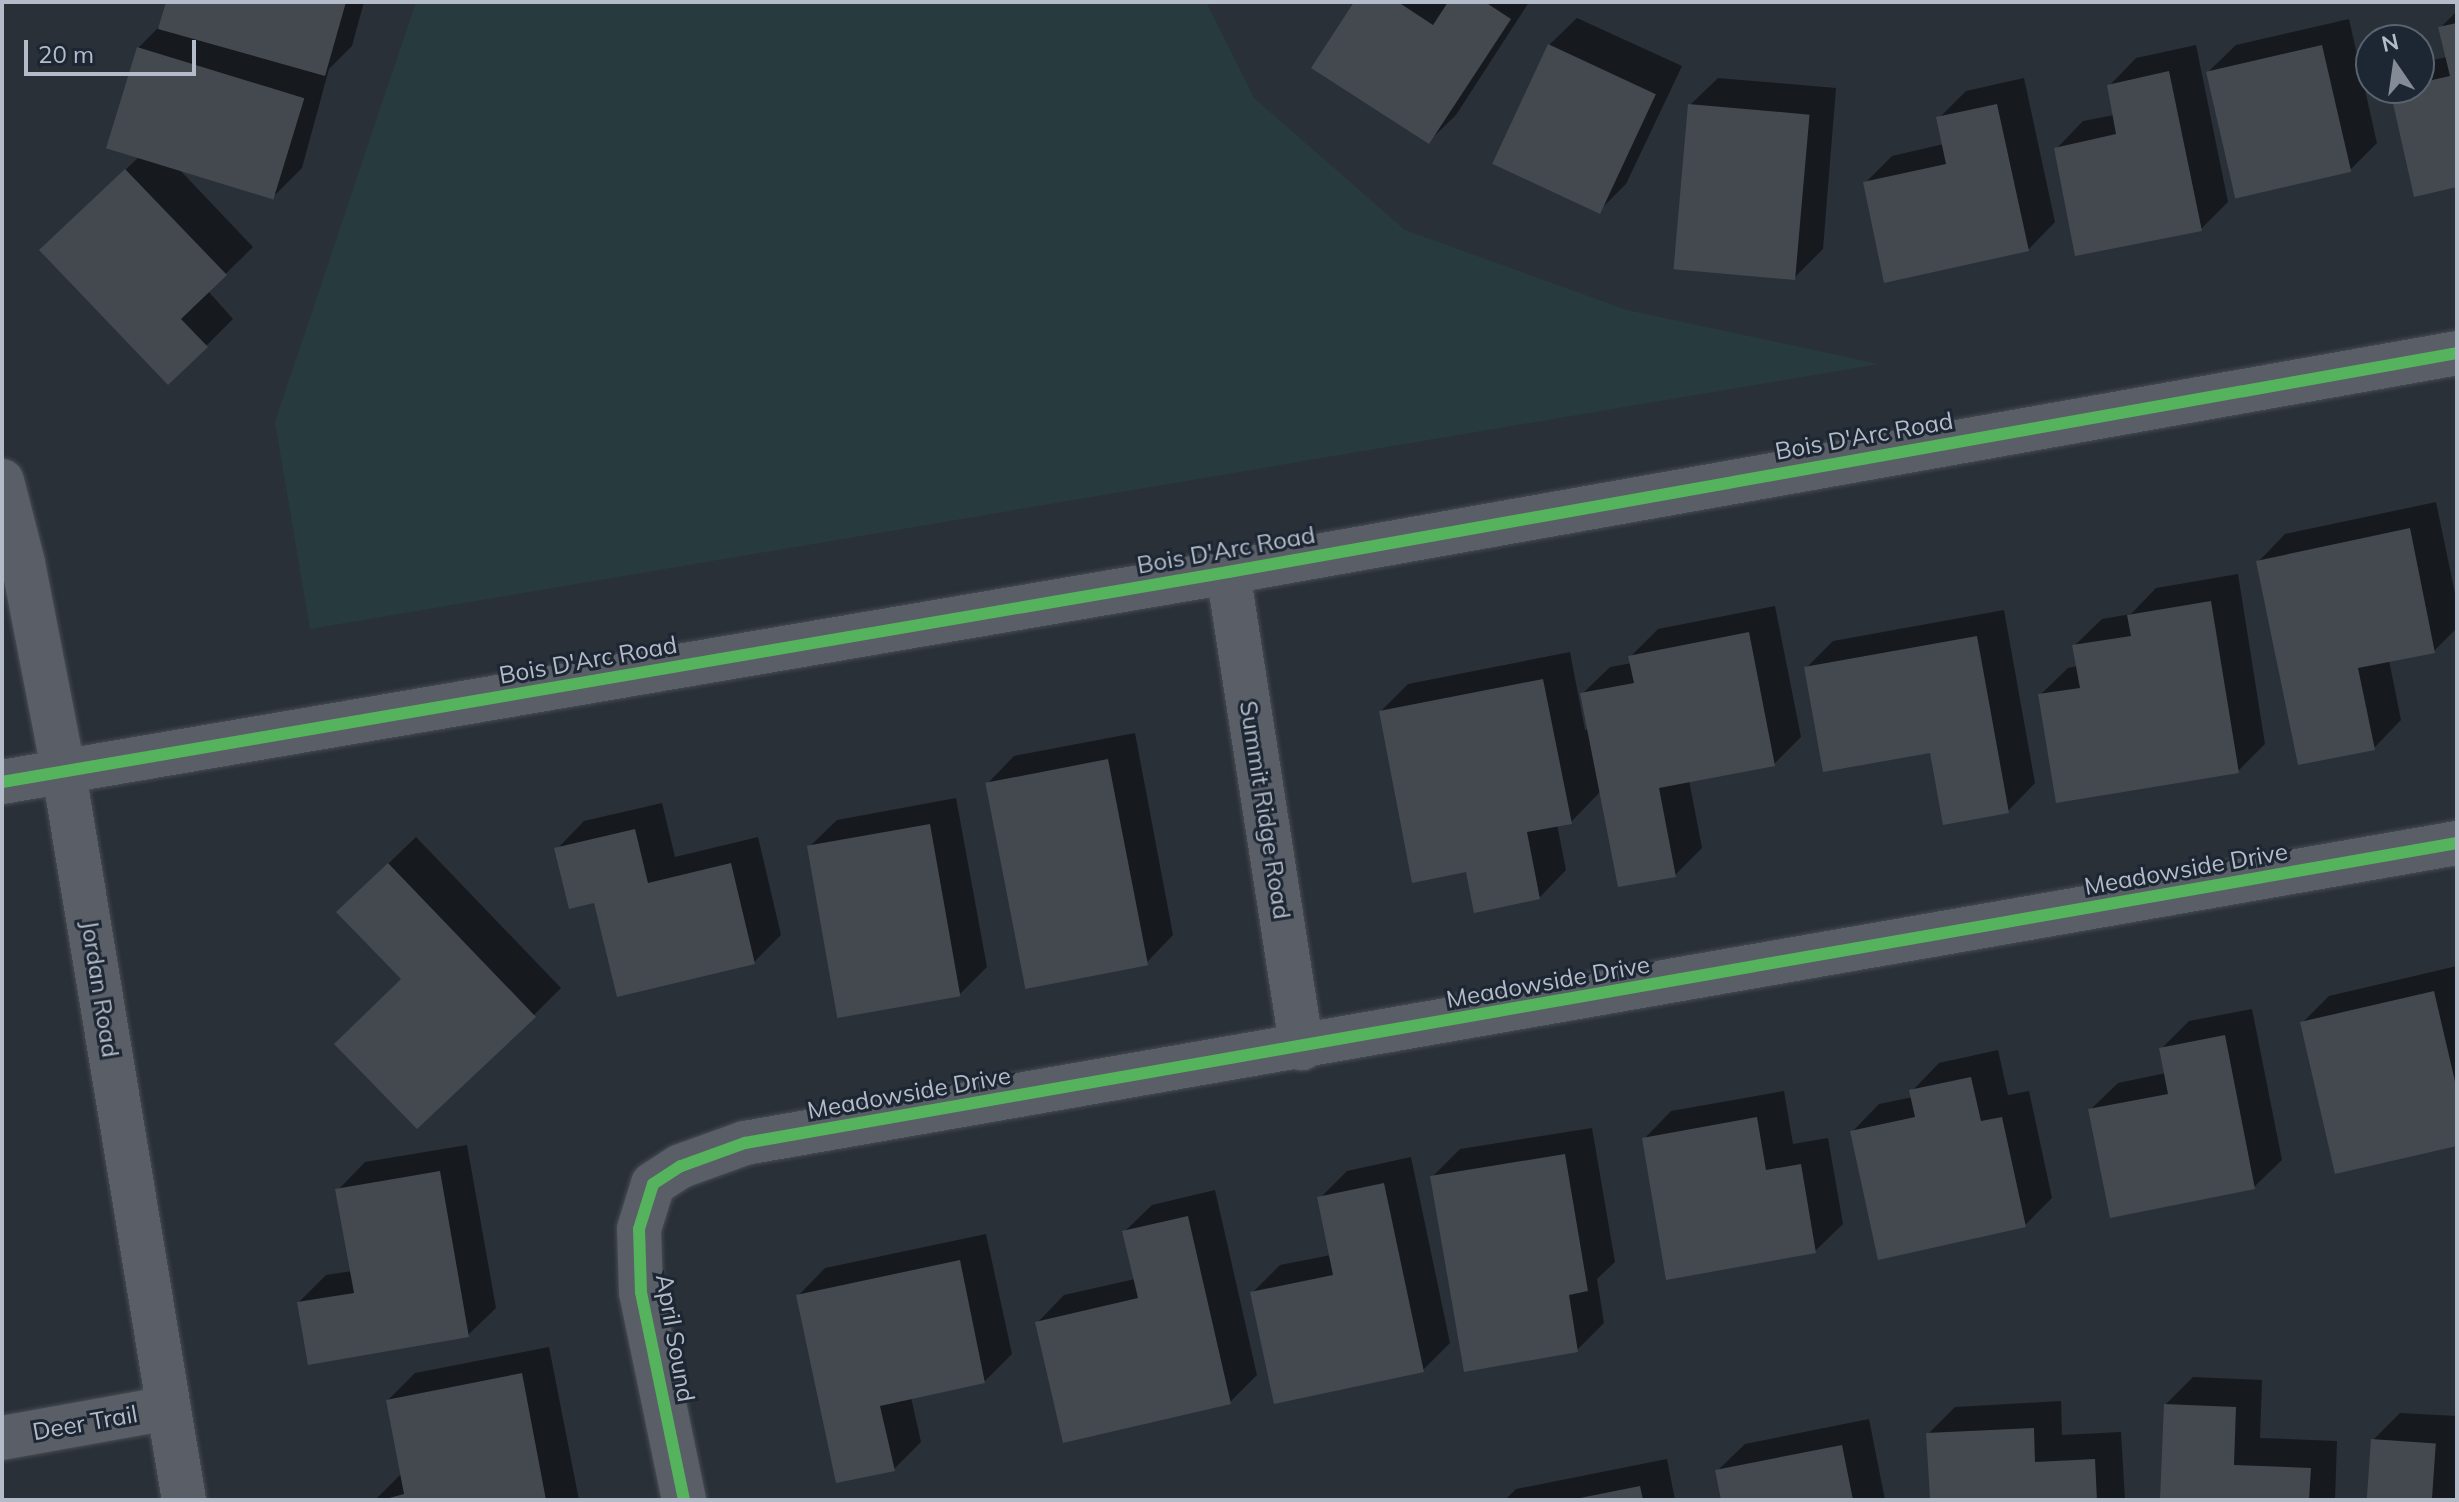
<!DOCTYPE html>
<html>
<head>
<meta charset="utf-8">
<style>
  body { margin:0 }
  #map { position:relative; width:2459px; height:1502px; overflow:hidden; background:#2a3038; font-family:Mulish,sans-serif }
  div>[style] { position:absolute }
  [style*='--x'] { left:calc(var(--x)*1px); top:calc(var(--y)*1px); width:calc(var(--w)*1px); rotate:calc(var(--a)*1deg) }
  .green>* { inset:0; background:#273a3e }
  .shadow>* { inset:0; background:#0007 }
  .building>* { inset:0; background:#444950; transform-origin:0 0 }
  .roads { filter:drop-shadow(0 0 2px #484c53) drop-shadow(0 0 2px #484c53) }
  .minor>* { height:44px; margin:-22px; padding:0 22px; transform-origin:22px; border-radius:22px; background:#5a5e66 }
  .tertiary>* { height:44px; margin:-22px; padding:0 22px; transform-origin:22px; border-radius:22px; background:#5a5e66 }
  .cycleway>* { height:12px; margin:-6px; padding:0 6px; transform-origin:6px; border-radius:6px; background:#56b35d }
  span { translate:-50% -50%; white-space:nowrap; text-align:center; line-height:1.15; -webkit-text-stroke:6px #1d2633; paint-order:stroke }
  .street-label { font-size:24px; color:#b4bcc9 }
  .frame { position:absolute; inset:0; border:4px solid #b4bcc9; pointer-events:none }
  .north { position:absolute; left:2355px; top:24px; width:80px; height:80px; box-sizing:border-box; background:#1d2633; border:2px solid #59626f; border-radius:50%; rotate:347deg; font-size:22px; font-weight:700; line-height:32px; text-align:center; color:#b4bcc9 }
  .north::after { content:''; display:block; margin:auto; width:28px; height:36px; background:#848b96; clip-path:polygon(50% 0,100% 100%,50% 72%,0 100%) }
  .scale { position:absolute; left:24px; top:40px; width:172px; height:36px; box-sizing:border-box; border:4px solid #b4bcc9; border-top:0; padding-left:10px; font-size:24px; line-height:28px; white-space:nowrap; color:#b4bcc9; -webkit-text-stroke:6px #1d2633; paint-order:stroke }
</style>
</head>
<body>
<div id="map">
  <div class="green">
    <div style="clip-path:polygon(416px 2px,1206px 2px,1254px 98px,1405px 230px,1627px 310px,1879px 364px,310px 629px,275px 422px)"></div>
  </div>
  <div class="shadow">
    <div style="clip-path:polygon(168px 2px,364px 2px,352px 46px,329px 69px,302px 168px,275px 195px,176px 166px,253px 247px,208px 291px,233px 319px,206px 346px,69px 223px,140px 156px,138px 48px,161px 25px)"></div>
    <div style="clip-path:polygon(1356px 2px,1529px 2px,1456px 115px,1428px 142px)"></div>
    <div style="clip-path:polygon(2457px 11px,2457px 185px,2392px 91px,2419px 88px,2419px 63px,2447px 57px,2441px 27px)"></div>
    <div style="clip-path:polygon(1577px 18px,1682px 66px,1626px 184px,1599px 211px,1549px 45px)"></div>
    <div style="clip-path:polygon(2349px 19px,2377px 143px,2350px 170px,2208px 72px,2236px 45px)"></div>
    <div style="clip-path:polygon(2196px 45px,2228px 202px,2201px 229px,2056px 149px,2083px 121px,2114px 115px,2109px 86px,2136px 58px)"></div>
    <div style="clip-path:polygon(1718px 78px,1836px 88px,1823px 249px,1795px 277px,1690px 105px)"></div>
    <div style="clip-path:polygon(2024px 78px,2055px 222px,2028px 250px,1865px 183px,1892px 156px,1944px 144px,1939px 118px,1966px 91px)"></div>
    <div style="clip-path:polygon(2436px 502px,2457px 603px,2457px 628px,2434px 651px,2389px 660px,2401px 720px,2374px 748px,2258px 562px,2285px 534px)"></div>
    <div style="clip-path:polygon(2238px 574px,2265px 744px,2238px 771px,2040px 695px,2068px 668px,2078px 666px,2074px 646px,2102px 619px,2131px 614px,2156px 588px)"></div>
    <div style="clip-path:polygon(1775px 606px,1801px 737px,1774px 764px,1689px 780px,1702px 848px,1675px 875px,1601px 791px,1571px 822px,1557px 824px,1566px 870px,1539px 898px,1468px 870px,1381px 711px,1408px 684px,1570px 652px,1585px 730px,1589px 729px,1582px 694px,1610px 667px,1632px 663px,1630px 657px,1658px 629px)"></div>
    <div style="clip-path:polygon(2004px 610px,2035px 783px,2008px 811px,1932px 750px,1806px 668px,1833px 641px)"></div>
    <div style="clip-path:polygon(1135px 733px,1173px 935px,1146px 963px,987px 784px,1014px 756px)"></div>
    <div style="clip-path:polygon(956px 798px,987px 967px,960px 994px,809px 847px,837px 820px)"></div>
    <div style="clip-path:polygon(662px 803px,675px 857px,758px 837px,781px 935px,754px 962px,557px 849px,584px 821px)"></div>
    <div style="clip-path:polygon(416px 837px,561px 988px,534px 1015px,403px 979px,366px 885px)"></div>
    <div style="clip-path:polygon(2457px 966px,2457px 1144px,2302px 1023px,2329px 996px)"></div>
    <div style="clip-path:polygon(2252px 1009px,2282px 1160px,2254px 1187px,2090px 1110px,2118px 1083px,2166px 1073px,2162px 1048px,2189px 1021px)"></div>
    <div style="clip-path:polygon(1998px 1050px,2008px 1095px,2029px 1091px,2052px 1198px,2025px 1225px,1852px 1132px,1879px 1104px,1913px 1097px,1912px 1091px,1939px 1063px)"></div>
    <div style="clip-path:polygon(1784px 1091px,1793px 1144px,1828px 1138px,1843px 1224px,1815px 1251px,1644px 1139px,1671px 1111px)"></div>
    <div style="clip-path:polygon(1592px 1128px,1615px 1262px,1597px 1279px,1604px 1323px,1577px 1350px,1432px 1177px,1460px 1149px)"></div>
    <div style="clip-path:polygon(467px 1145px,496px 1308px,468px 1335px,299px 1302px,326px 1275px,352px 1271px,338px 1190px,365px 1162px)"></div>
    <div style="clip-path:polygon(1411px 1157px,1450px 1343px,1423px 1370px,1253px 1292px,1280px 1265px,1331px 1255px,1320px 1198px,1347px 1171px)"></div>
    <div style="clip-path:polygon(1215px 1190px,1257px 1375px,1230px 1402px,1037px 1323px,1064px 1295px,1135px 1279px,1124px 1232px,1152px 1205px)"></div>
    <div style="clip-path:polygon(986px 1234px,1012px 1354px,984px 1382px,911px 1397px,921px 1442px,894px 1469px,798px 1296px,825px 1268px)"></div>
    <div style="clip-path:polygon(549px 1347px,579px 1500px,375px 1500px,402px 1473px,388px 1400px,415px 1373px)"></div>
    <div style="clip-path:polygon(2193px 1377px,2262px 1380px,2260px 1438px,2337px 1441px,2335px 1500px,2162px 1500px,2165px 1405px)"></div>
    <div style="clip-path:polygon(2061px 1401px,2062px 1435px,2121px 1432px,2125px 1500px,1945px 1500px,1928px 1434px,1955px 1407px)"></div>
    <div style="clip-path:polygon(2400px 1413px,2457px 1416px,2457px 1500px,2370px 1500px,2373px 1440px)"></div>
    <div style="clip-path:polygon(1869px 1419px,1885px 1500px,1723px 1500px,1717px 1471px,1745px 1444px)"></div>
    <div style="clip-path:polygon(1667px 1459px,1675px 1500px,1505px 1500px,1516px 1489px)"></div>
  </div>
  <div class="building">
    <div style="clip-path:polygon(166px 2px,346px 2px,325px 76px,158px 29px)"></div>
    <div style="clip-path:polygon(1354px 2px,1398px 2px,1433px 25px,1448px 2px,1485px 2px,1511px 19px,1429px 144px,1311px 68px)"></div>
    <div style="clip-path:polygon(2457px 23px,2457px 187px,2414px 197px,2390px 90px,2419px 88px,2419px 83px,2450px 76px,2438px 27px)"></div>
    <div style="left:1548px;top:44px;width:119px;height:132px;rotate:25deg"></div>
    <div style="left:2322px;top:45px;width:130px;height:119px;rotate:77deg"></div>
    <div style="left:137px;top:47px;width:175px;height:106px;rotate:17deg"></div>
    <div style="clip-path:polygon(2169px 71px,2202px 231px,2075px 256px,2054px 148px,2116px 134px,2107px 85px)"></div>
    <div style="left:1688px;top:104px;width:122px;height:166px;rotate:5deg"></div>
    <div style="clip-path:polygon(1997px 104px,2029px 251px,1884px 283px,1863px 182px,1946px 164px,1936px 117px)"></div>
    <div style="clip-path:polygon(125px 169px,227px 275px,181px 319px,208px 347px,168px 385px,39px 250px)"></div>
    <div style="clip-path:polygon(2410px 528px,2435px 653px,2358px 668px,2375px 750px,2298px 765px,2256px 561px)"></div>
    <div style="clip-path:polygon(2211px 601px,2239px 773px,2056px 803px,2038px 694px,2080px 688px,2072px 645px,2131px 636px,2127px 615px)"></div>
    <div style="clip-path:polygon(1749px 632px,1775px 766px,1659px 788px,1676px 877px,1618px 887px,1580px 693px,1634px 683px,1628px 656px)"></div>
    <div style="clip-path:polygon(1977px 636px,2009px 813px,1943px 825px,1930px 753px,1823px 772px,1804px 667px)"></div>
    <div style="clip-path:polygon(1543px 679px,1572px 824px,1527px 832px,1540px 899px,1474px 913px,1466px 872px,1412px 883px,1379px 711px)"></div>
    <div style="left:1108px;top:759px;width:210px;height:125px;rotate:79deg"></div>
    <div style="left:930px;top:824px;width:175px;height:125px;rotate:80deg"></div>
    <div style="clip-path:polygon(635px 829px,648px 883px,731px 863px,755px 964px,617px 997px,594px 903px,569px 909px,554px 848px)"></div>
    <div style="clip-path:polygon(388px 863px,536px 1017px,417px 1129px,334px 1044px,401px 979px,336px 912px)"></div>
    <div style="clip-path:polygon(2434px 991px,2457px 1090px,2457px 1146px,2335px 1174px,2300px 1022px)"></div>
    <div style="clip-path:polygon(2225px 1035px,2255px 1189px,2110px 1218px,2088px 1109px,2168px 1094px,2159px 1048px)"></div>
    <div style="clip-path:polygon(1971px 1077px,1981px 1121px,2002px 1117px,2026px 1227px,1878px 1260px,1850px 1131px,1915px 1117px,1909px 1090px)"></div>
    <div style="clip-path:polygon(1757px 1117px,1766px 1170px,1801px 1164px,1816px 1253px,1666px 1280px,1642px 1138px)"></div>
    <div style="clip-path:polygon(1565px 1154px,1588px 1291px,1569px 1295px,1578px 1352px,1464px 1372px,1430px 1176px)"></div>
    <div style="clip-path:polygon(440px 1171px,469px 1337px,308px 1365px,297px 1302px,354px 1293px,335px 1189px)"></div>
    <div style="clip-path:polygon(1384px 1183px,1424px 1372px,1274px 1404px,1250px 1292px,1333px 1275px,1317px 1197px)"></div>
    <div style="clip-path:polygon(1188px 1216px,1231px 1404px,1063px 1443px,1035px 1322px,1138px 1298px,1122px 1231px)"></div>
    <div style="clip-path:polygon(960px 1260px,985px 1383px,880px 1406px,895px 1471px,836px 1483px,796px 1295px)"></div>
    <div style="clip-path:polygon(522px 1373px,546px 1500px,382px 1500px,404px 1494px,386px 1400px)"></div>
    <div style="clip-path:polygon(2164px 1404px,2236px 1407px,2234px 1465px,2311px 1468px,2309px 1500px,2160px 1500px)"></div>
    <div style="clip-path:polygon(2034px 1428px,2035px 1462px,2095px 1459px,2097px 1500px,1930px 1498px,1926px 1433px)"></div>
    <div style="left:2371px;top:1439px;width:65px;height:61px;rotate:4deg"></div>
    <div style="clip-path:polygon(1842px 1445px,1853px 1500px,1721px 1500px,1715px 1470px)"></div>
    <div style="clip-path:polygon(1640px 1486px,1643px 1500px,1575px 1500px,1575px 1499px)"></div>
  </div>
  <div class="roads">
    <div class="minor">
      <div style="--x:1228;--y:572;--w:482;--a:81.2"></div>
      <div style="--x:2;--y:1438;--w:169;--a:-10.2"></div>
      <div style="--x:684;--y:1500;--w:212;--a:-101.7"></div>
      <div style="--x:641;--y:1292;--w:63;--a:-91.8"></div>
      <div style="--x:639;--y:1229;--w:47;--a:-72.7"></div>
      <div style="--x:653;--y:1184;--w:33;--a:-33"></div>
      <div style="--x:681;--y:1166;--w:68;--a:-19.8"></div>
      <div style="--x:745;--y:1143;--w:1738;--a:-9.94"></div>
    </div>
    <div class="tertiary">
      <div style="--x:2;--y:481;--w:85;--a:75.6"></div>
      <div style="--x:23;--y:563;--w:214;--a:79"></div>
      <div style="--x:64;--y:773;--w:737;--a:80.63"></div>
      <div style="--x:2;--y:782;--w:1244;--a:-9.72"></div>
      <div style="--x:1228;--y:572;--w:1248;--a:-10.1"></div>
    </div>
  </div>
  <div class="cycleway">
    <div style="--x:2;--y:782;--w:1244;--a:-9.72"></div>
    <div style="--x:1228;--y:572;--w:1248;--a:-10.1"></div>
    <div style="--x:684;--y:1500;--w:212;--a:-101.7"></div>
    <div style="--x:641;--y:1292;--w:63;--a:-91.8"></div>
    <div style="--x:639;--y:1229;--w:47;--a:-72.7"></div>
    <div style="--x:653;--y:1184;--w:33;--a:-33"></div>
    <div style="--x:681;--y:1166;--w:68;--a:-19.8"></div>
    <div style="--x:745;--y:1143;--w:1738;--a:-9.94"></div>
  </div>
  <div class="street-label">
    <span style="left:1864px;top:436px;rotate:-10deg">Bois D'Arc Road</span>
    <span style="left:1226px;top:550px;rotate:-10deg">Bois D'Arc Road</span>
    <span style="left:588px;top:660px;rotate:-10deg">Bois D'Arc Road</span>
    <span style="left:1265px;top:810px;rotate:81deg">Summit Ridge Road</span>
    <span style="left:2186px;top:869px;rotate:-10deg">Meadowside Drive</span>
    <span style="left:1548px;top:982px;rotate:-10deg">Meadowside Drive</span>
    <span style="left:100px;top:989px;rotate:81deg">Jordan Road</span>
    <span style="left:909px;top:1093px;rotate:-10deg">Meadowside Drive</span>
    <span style="left:675px;top:1338px;rotate:80deg">April Sound</span>
    <span style="left:85px;top:1423px;rotate:-10deg">Deer Trail</span>
  </div>
  <div class="frame"></div>
  <div class="north">N</div>
  <div class="scale">20 m</div>
</div>
</body>
</html>
